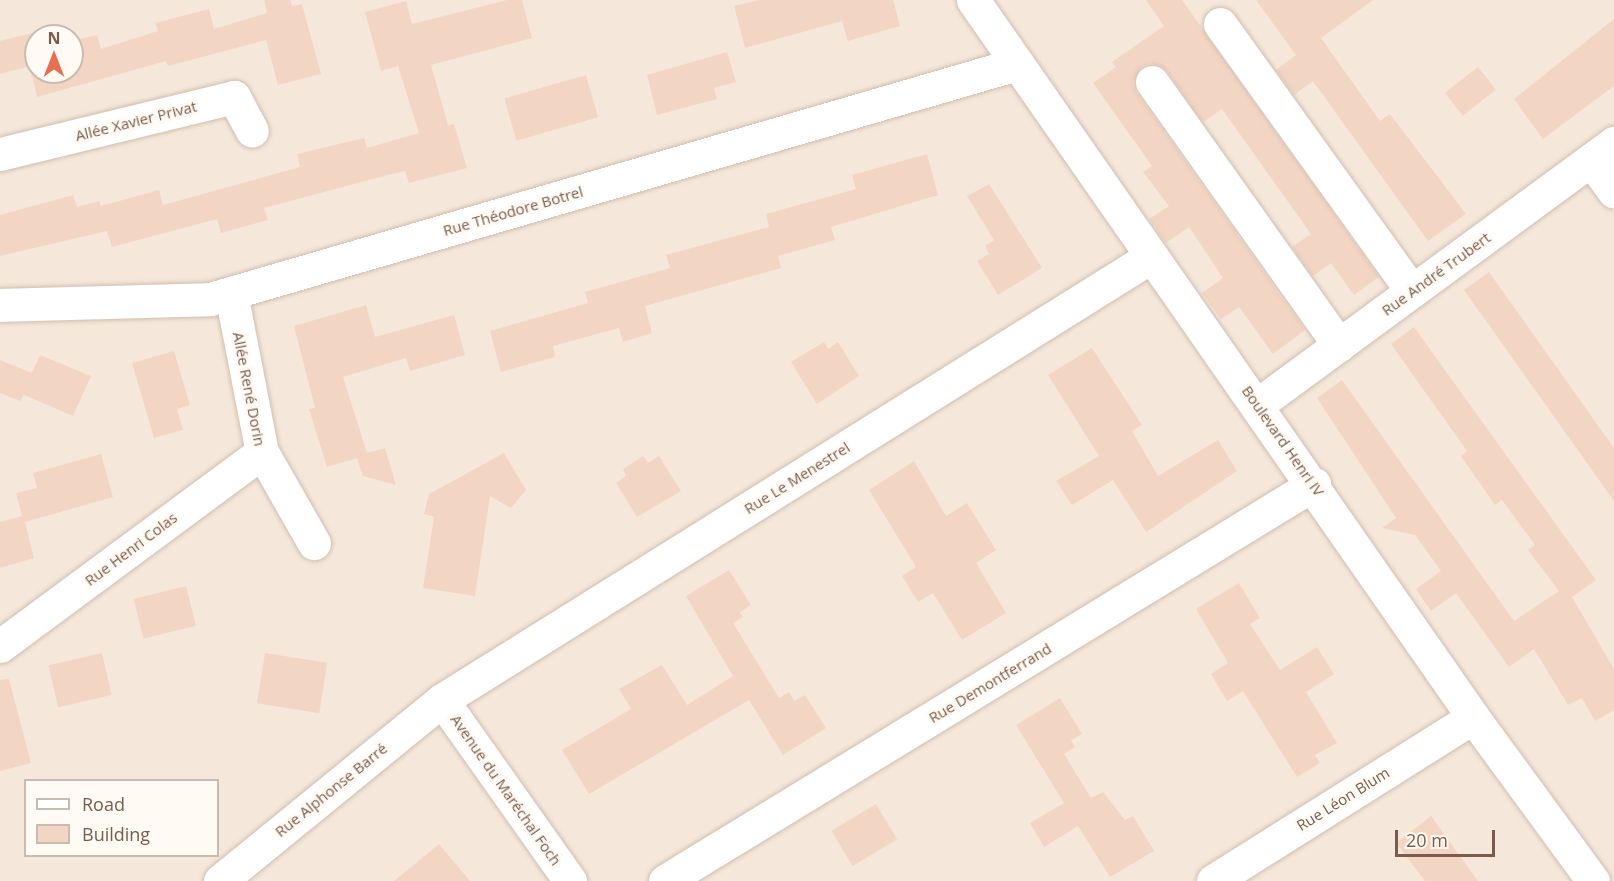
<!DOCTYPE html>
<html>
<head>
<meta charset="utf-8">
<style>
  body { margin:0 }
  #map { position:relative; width:1614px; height:881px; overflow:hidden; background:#fdf6ec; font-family:"Open Sans",sans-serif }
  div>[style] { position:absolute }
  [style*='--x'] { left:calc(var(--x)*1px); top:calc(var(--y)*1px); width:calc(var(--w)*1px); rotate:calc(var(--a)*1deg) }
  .residential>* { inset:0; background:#f5e8da }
  .building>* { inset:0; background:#f3d5c3; transform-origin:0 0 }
  .roads { filter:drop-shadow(0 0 2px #d1beb0) drop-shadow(0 0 2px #d1beb0) }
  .minor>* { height:33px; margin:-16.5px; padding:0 16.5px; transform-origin:16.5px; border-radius:16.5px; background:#fff }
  span { translate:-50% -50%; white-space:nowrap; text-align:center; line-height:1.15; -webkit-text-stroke:6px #fffaf3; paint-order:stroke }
  .street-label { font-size:15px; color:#7a5c4d }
  .legend { position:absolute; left:24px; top:779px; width:195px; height:78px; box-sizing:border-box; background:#fffaf3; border:2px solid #cabbb1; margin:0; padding:8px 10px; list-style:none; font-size:18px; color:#7a5c4d }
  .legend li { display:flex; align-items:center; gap:12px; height:30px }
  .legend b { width:30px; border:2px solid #cabbb1 }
  .north { position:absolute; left:24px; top:24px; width:60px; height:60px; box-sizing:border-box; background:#fffaf3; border:2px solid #cabbb1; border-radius:50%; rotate:0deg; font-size:16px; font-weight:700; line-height:24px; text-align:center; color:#7a5c4d }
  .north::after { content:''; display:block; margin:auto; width:21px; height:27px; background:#e76f51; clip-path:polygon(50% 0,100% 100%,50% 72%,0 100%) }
  .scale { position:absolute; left:1395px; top:830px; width:100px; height:27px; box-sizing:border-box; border:3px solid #7a5c4d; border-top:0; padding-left:8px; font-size:18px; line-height:21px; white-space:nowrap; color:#7a5c4d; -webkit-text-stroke:4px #fffaf3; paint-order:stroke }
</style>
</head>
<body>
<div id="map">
  <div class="residential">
    <div style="clip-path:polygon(evenodd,0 0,1614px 0,1614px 881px,0 881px,0 0,36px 36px,72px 36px,72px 72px,36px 72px,36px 36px,0 0,26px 780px,218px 780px,218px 856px,26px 856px,26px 780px)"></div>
  </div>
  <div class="building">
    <div style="clip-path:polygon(264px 0,290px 0,292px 6px,302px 4px,321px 74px,278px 85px,266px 40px,168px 66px,166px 61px,37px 97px,30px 66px,0 74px,0 41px,44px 30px,46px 36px,36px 36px,36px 72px,72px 72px,72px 41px,97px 35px,101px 49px,158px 31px,155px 23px,209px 9px,214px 29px,267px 13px)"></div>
    <div style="clip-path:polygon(507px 0,522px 0,532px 38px,431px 65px,448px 125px,454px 124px,467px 168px,409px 183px,405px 171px,384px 176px,264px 208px,268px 220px,221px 233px,217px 219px,112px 247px,107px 231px,0 256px,0 215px,73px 195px,77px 207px,99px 201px,101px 206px,159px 190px,163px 205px,300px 167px,297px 154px,364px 138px,367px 148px,419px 133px,398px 66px,381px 71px,365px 12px,406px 1px,412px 24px)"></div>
    <div style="clip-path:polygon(759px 0,893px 0,900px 26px,848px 41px,842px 21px,745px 48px,734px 6px)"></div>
    <div style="clip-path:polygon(1146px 0,1182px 0,1379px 277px,1354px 295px,1331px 263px,1313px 276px,1292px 247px,1311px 234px,1222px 109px,1203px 122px,1167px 71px,1151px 63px,1141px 67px,1133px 83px,1137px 93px,1305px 330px,1273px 354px,1239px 307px,1221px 319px,1202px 293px,1223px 278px,1189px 227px,1166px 243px,1149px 219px,1169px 206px,1143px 172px,1152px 166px,1093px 83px,1116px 67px,1112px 62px,1164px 26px)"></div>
    <div style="clip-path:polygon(1256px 0,1373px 0,1321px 38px,1380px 121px,1390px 114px,1466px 214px,1428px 241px,1313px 81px,1294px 95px,1276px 70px,1296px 55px)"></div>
    <div style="clip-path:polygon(1614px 19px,1614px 86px,1543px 139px,1514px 99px)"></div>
    <div style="clip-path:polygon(727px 52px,736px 82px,714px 88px,717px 99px,657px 115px,647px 75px)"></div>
    <div style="left:1478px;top:67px;width:29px;height:42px;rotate:52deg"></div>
    <div style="left:586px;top:75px;width:44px;height:85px;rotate:74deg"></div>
    <div style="clip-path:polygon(927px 154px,938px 195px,831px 227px,835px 240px,778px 256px,781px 268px,645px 306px,652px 333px,623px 342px,619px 328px,553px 346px,555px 357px,501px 372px,490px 331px,588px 303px,585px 292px,670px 268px,666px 255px,769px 227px,766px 214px,856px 189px,852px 175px)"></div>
    <div style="clip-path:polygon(989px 184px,1042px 268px,998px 295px,977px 261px,989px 254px,985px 246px,994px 240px,967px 196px)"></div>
    <div style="clip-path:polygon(1489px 272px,1614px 448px,1614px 501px,1464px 290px)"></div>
    <div style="clip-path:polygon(366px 305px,375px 337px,454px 315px,465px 355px,410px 371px,406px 358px,343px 377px,367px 453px,385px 448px,396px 485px,363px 476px,357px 458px,327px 467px,309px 409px,315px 408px,294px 326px)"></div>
    <div style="clip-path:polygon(1414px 327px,1596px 580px,1572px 597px,1614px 669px,1614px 710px,1595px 721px,1582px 698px,1568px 705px,1534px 649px,1509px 667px,1456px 593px,1431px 611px,1416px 589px,1441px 571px,1415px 535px,1382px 528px,1396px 518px,1317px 398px,1342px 380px,1514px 621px,1559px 591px,1528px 550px,1535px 545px,1502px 500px,1495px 505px,1461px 456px,1467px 451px,1391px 344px)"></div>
    <div style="clip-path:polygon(824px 342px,828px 349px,838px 342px,859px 376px,817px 404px,791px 362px)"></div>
    <div style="clip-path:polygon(1092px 348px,1142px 425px,1132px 431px,1158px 476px,1218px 440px,1237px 471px,1146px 532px,1113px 480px,1072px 505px,1056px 481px,1099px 456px,1048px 375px)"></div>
    <div style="clip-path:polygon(174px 351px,190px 405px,177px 409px,183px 430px,154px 438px,132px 363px)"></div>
    <div style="clip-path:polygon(40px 355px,91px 376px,73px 416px,24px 395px,20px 401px,0 393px,0 360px,32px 373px)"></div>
    <div style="clip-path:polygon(504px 453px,526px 490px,511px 508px,490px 496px,475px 596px,423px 588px,434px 517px,424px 514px,429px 494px)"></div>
    <div style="clip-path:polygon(101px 454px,113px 497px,25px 522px,34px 558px,0 568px,0 522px,22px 516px,16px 493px,37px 488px,33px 473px)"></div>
    <div style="clip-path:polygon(643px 456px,648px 463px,659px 456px,681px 491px,637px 517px,616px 483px,626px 476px,623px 469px)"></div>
    <div style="clip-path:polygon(914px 461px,946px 516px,967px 503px,996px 550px,976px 563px,1006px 613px,962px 640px,933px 593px,918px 602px,902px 576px,916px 567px,869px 490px)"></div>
    <div style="clip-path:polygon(729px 570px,751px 605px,740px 612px,743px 617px,733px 623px,779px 698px,789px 692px,794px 701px,805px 695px,826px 728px,783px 755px,749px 700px,589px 794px,562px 750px,631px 709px,619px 689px,662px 665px,687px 705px,733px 676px,686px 596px)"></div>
    <div style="clip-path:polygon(1239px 583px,1260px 618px,1250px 624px,1280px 670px,1317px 647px,1334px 674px,1306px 692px,1337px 743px,1315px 755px,1320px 763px,1297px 777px,1243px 691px,1227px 701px,1211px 674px,1228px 663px,1196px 609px)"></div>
    <div style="left:186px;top:586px;width:41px;height:54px;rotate:76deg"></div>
    <div style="left:102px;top:653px;width:43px;height:55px;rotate:77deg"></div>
    <div style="left:265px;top:653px;width:63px;height:51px;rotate:9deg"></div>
    <div style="clip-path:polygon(9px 679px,31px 763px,0 771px,0 680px)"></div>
    <div style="clip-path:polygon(1060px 698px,1082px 734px,1071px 740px,1075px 747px,1064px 754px,1091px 798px,1103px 792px,1125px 820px,1133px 816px,1154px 851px,1110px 877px,1078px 826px,1044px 847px,1030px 823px,1064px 803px,1016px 725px)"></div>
    <div style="left:876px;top:804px;width:41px;height:52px;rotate:59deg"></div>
    <div style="clip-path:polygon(1431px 816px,1478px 881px,1425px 881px,1396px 843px)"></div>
    <div style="clip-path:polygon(439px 844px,470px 881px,394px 881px)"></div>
  </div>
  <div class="roads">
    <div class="minor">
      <div style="--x:973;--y:0;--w:874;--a:55.11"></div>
      <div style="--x:1473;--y:717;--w:203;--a:53.8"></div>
      <div style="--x:1220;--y:24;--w:329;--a:54.3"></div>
      <div style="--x:1152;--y:82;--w:323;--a:54.6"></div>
      <div style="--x:0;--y:154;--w:241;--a:-13.7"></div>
      <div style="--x:234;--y:97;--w:38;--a:62"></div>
      <div style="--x:1591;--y:160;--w:39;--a:54"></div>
      <div style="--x:231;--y:293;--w:162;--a:79"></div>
      <div style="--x:262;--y:452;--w:105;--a:60.3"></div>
      <div style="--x:0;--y:305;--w:210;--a:-1.6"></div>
      <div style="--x:210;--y:299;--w:841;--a:-16.24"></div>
      <div style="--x:1257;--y:405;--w:443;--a:-36.3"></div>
      <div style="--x:0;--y:646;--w:326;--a:-36.5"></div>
      <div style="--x:442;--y:700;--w:222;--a:54.7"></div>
      <div style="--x:220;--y:881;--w:286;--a:-39.2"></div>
      <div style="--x:442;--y:700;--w:837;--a:-32.02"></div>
      <div style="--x:665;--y:881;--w:761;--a:-31.45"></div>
      <div style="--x:1213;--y:881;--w:307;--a:-32.2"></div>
    </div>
  </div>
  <div class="street-label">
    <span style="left:136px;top:121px;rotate:-14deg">Allée Xavier Privat</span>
    <span style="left:513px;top:211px;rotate:-16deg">Rue Théodore Botrel</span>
    <span style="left:1436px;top:274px;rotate:-36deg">Rue André Trubert</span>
    <span style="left:249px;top:389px;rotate:79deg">Allée René Dorin</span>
    <span style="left:1283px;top:441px;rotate:55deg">Boulevard Henri IV</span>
    <span style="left:797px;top:478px;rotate:-32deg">Rue Le Menestrel</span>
    <span style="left:131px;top:549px;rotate:-37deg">Rue Henri Colas</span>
    <span style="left:990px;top:683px;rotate:-31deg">Rue Demontferrand</span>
    <span style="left:331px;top:790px;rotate:-39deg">Rue Alphonse Barré</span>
    <span style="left:506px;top:790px;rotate:55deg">Avenue du Maréchal Foch</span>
    <span style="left:1343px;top:799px;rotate:-32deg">Rue Léon Blum</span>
  </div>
  <ul class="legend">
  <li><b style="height:8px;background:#fff"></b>Road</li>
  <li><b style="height:16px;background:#f3d5c3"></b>Building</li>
  </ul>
  <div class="north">N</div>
  <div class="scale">20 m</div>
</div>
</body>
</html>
